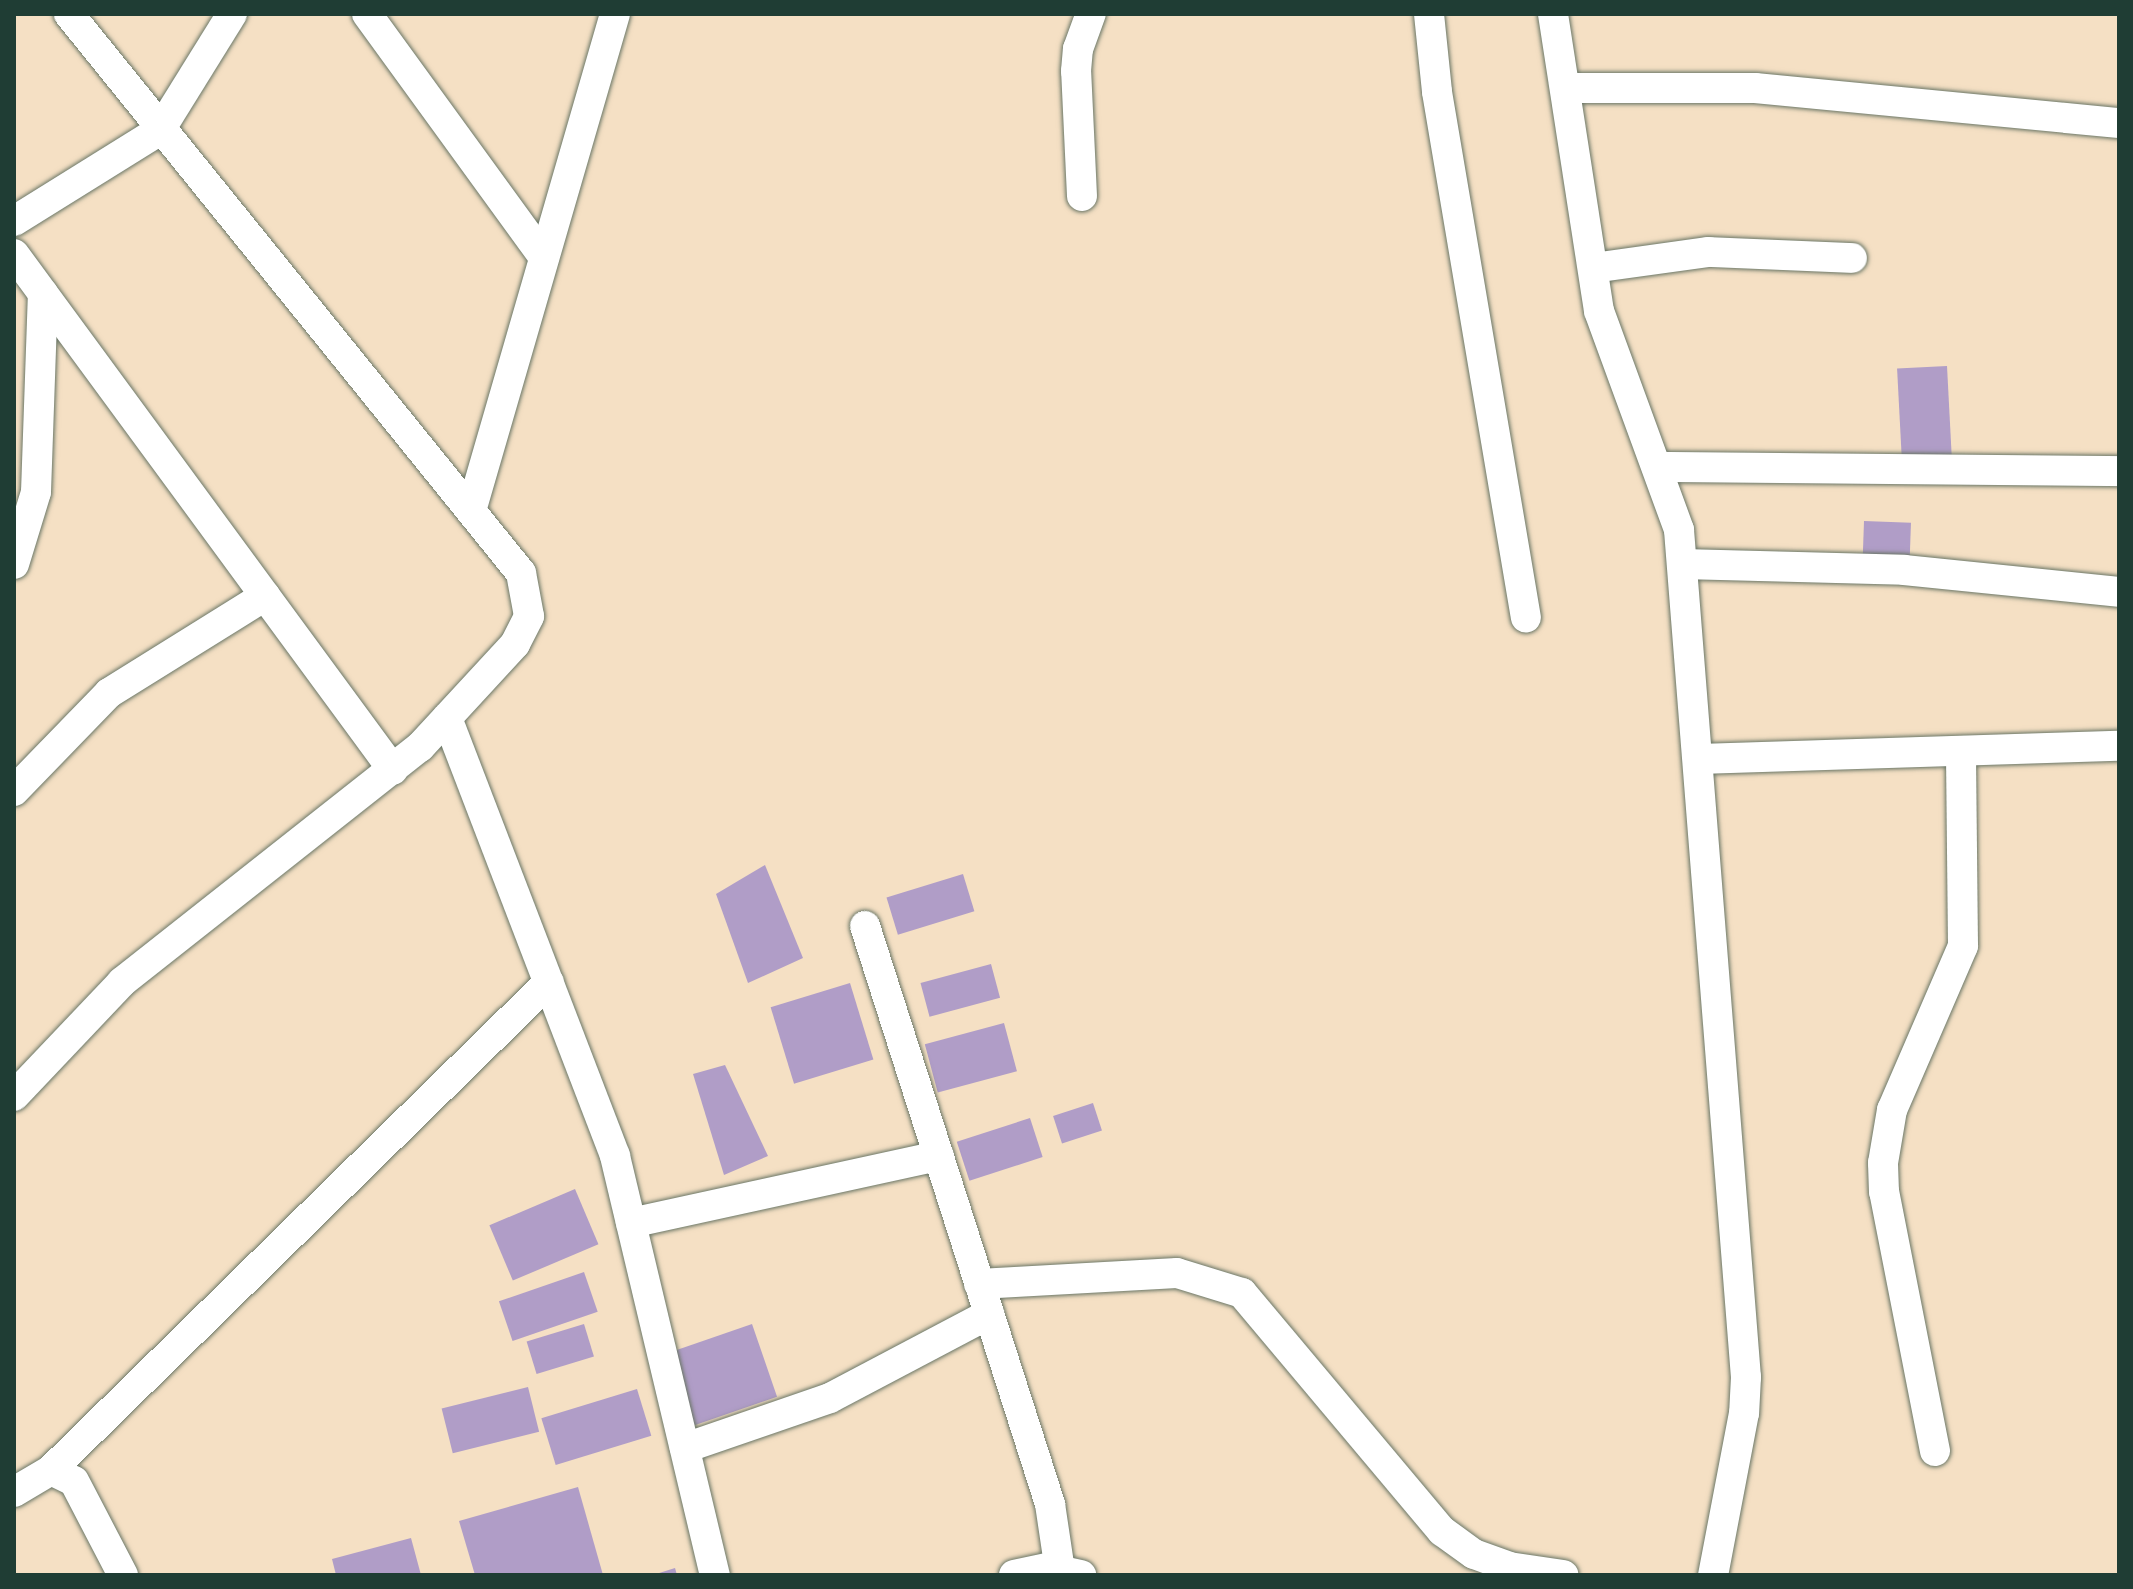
<!DOCTYPE html>
<html>
<head>
<meta charset="utf-8">
<style>
  body { margin:0 }
  #map { position:relative; width:2133px; height:1589px; overflow:hidden; background:#f5e0c4; font-family:"Comic Neue",sans-serif }
  div>[style] { position:absolute }
  [style*='--x'] { left:calc(var(--x)*1px); top:calc(var(--y)*1px); width:calc(var(--w)*1px); rotate:calc(var(--a)*1deg) }
  .building>* { inset:0; background:#b09dc7; transform-origin:0 0 }
  .roads { filter:drop-shadow(0 0 2px #6a7666) drop-shadow(0 0 2px #6a7666) }
  .minor>* { height:30px; margin:-15px; padding:0 15px; transform-origin:15px; border-radius:15px; background:#fff }
  span { translate:-50% -50%; white-space:nowrap; text-align:center; line-height:1.15; -webkit-text-stroke:8px #fcf5e5; paint-order:stroke }
  .frame { position:absolute; inset:0; border:16px solid #1f3d34; pointer-events:none }
</style>
</head>
<body>
<div id="map">
  <div class="building">
    <div style="left:1947px;top:366px;width:89px;height:50px;rotate:87deg"></div>
    <div style="left:1864px;top:521px;width:47px;height:37px;rotate:2deg"></div>
    <div style="clip-path:polygon(765px 865px,803px 958px,748px 983px,716px 894px)"></div>
    <div style="left:963px;top:874px;width:39px;height:80px;rotate:73deg"></div>
    <div style="left:991px;top:964px;width:35px;height:73px;rotate:75deg"></div>
    <div style="left:850px;top:983px;width:80px;height:83px;rotate:73deg"></div>
    <div style="left:1004px;top:1023px;width:50px;height:82px;rotate:75deg"></div>
    <div style="clip-path:polygon(725px 1065px,768px 1156px,724px 1175px,693px 1074px)"></div>
    <div style="left:1093px;top:1103px;width:29px;height:42px;rotate:72deg"></div>
    <div style="left:1030px;top:1118px;width:41px;height:77px;rotate:72deg"></div>
    <div style="left:575px;top:1189px;width:60px;height:93px;rotate:67deg"></div>
    <div style="left:584px;top:1272px;width:42px;height:90px;rotate:71deg"></div>
    <div style="left:584px;top:1324px;width:34px;height:60px;rotate:73deg"></div>
    <div style="left:752px;top:1324px;width:77px;height:88px;rotate:71deg"></div>
    <div style="left:528px;top:1387px;width:46px;height:89px;rotate:76deg"></div>
    <div style="left:637px;top:1389px;width:49px;height:100px;rotate:73deg"></div>
    <div style="clip-path:polygon(578px 1487px,603px 1575px,475px 1575px,459px 1521px)"></div>
    <div style="clip-path:polygon(411px 1538px,421px 1575px,336px 1575px,332px 1559px)"></div>
    <div style="clip-path:polygon(675px 1568px,677px 1575px,656px 1575px,656px 1574px)"></div>
  </div>
  <div class="roads">
    <div class="minor">
      <div style="--x:367;--y:14;--w:301;--a:54"></div>
      <div style="--x:1429;--y:14;--w:78;--a:84.1"></div>
      <div style="--x:1437;--y:92;--w:533;--a:80.4"></div>
      <div style="--x:1553;--y:14;--w:301;--a:81.2"></div>
      <div style="--x:1599;--y:311;--w:233;--a:69.9"></div>
      <div style="--x:1679;--y:530;--w:850;--a:85.48"></div>
      <div style="--x:1746;--y:1377;--w:36;--a:93"></div>
      <div style="--x:1744;--y:1413;--w:165;--a:100.8"></div>
      <div style="--x:1567;--y:88;--w:188;--a:0"></div>
      <div style="--x:1755;--y:88;--w:366;--a:5.5"></div>
      <div style="--x:1082;--y:196;--w:125;--a:-92.7"></div>
      <div style="--x:1076;--y:71;--w:22;--a:-85"></div>
      <div style="--x:1078;--y:49;--w:37;--a:-70"></div>
      <div style="--x:14;--y:221;--w:172;--a:-31.9"></div>
      <div style="--x:160;--y:130;--w:137;--a:-58.2"></div>
      <div style="--x:14;--y:254;--w:640;--a:53.7"></div>
      <div style="--x:1593;--y:268;--w:117;--a:-7.9"></div>
      <div style="--x:1709;--y:252;--w:143;--a:2.4"></div>
      <div style="--x:1659;--y:467;--w:460;--a:0.5"></div>
      <div style="--x:471;--y:511;--w:517;--a:-73.84"></div>
      <div style="--x:14;--y:564;--w:75;--a:-73"></div>
      <div style="--x:36;--y:492;--w:199;--a:-88"></div>
      <div style="--x:1682;--y:564;--w:222;--a:1.5"></div>
      <div style="--x:1904;--y:570;--w:216;--a:5.8"></div>
      <div style="--x:447;--y:718;--w:469;--a:69"></div>
      <div style="--x:615;--y:1156;--w:431;--a:76.6"></div>
      <div style="--x:1698;--y:759;--w:421;--a:-1.8"></div>
      <div style="--x:14;--y:791;--w:136;--a:-45.9"></div>
      <div style="--x:109;--y:693;--w:184;--a:-31.9"></div>
      <div style="--x:865;--y:926;--w:607;--a:72.25"></div>
      <div style="--x:1050;--y:1504;--w:68;--a:81.5"></div>
      <div style="--x:14;--y:1096;--w:157;--a:-46.5"></div>
      <div style="--x:122;--y:982;--w:380;--a:-38.3"></div>
      <div style="--x:420;--y:747;--w:140;--a:-47.3"></div>
      <div style="--x:515;--y:644;--w:31;--a:-63"></div>
      <div style="--x:529;--y:616;--w:44;--a:-100.5"></div>
      <div style="--x:521;--y:573;--w:719;--a:-128.96"></div>
      <div style="--x:631;--y:1223;--w:315;--a:-12.3"></div>
      <div style="--x:979;--y:1284;--w:198;--a:-3.2"></div>
      <div style="--x:1177;--y:1273;--w:68;--a:17.1"></div>
      <div style="--x:1242;--y:1293;--w:311;--a:50"></div>
      <div style="--x:1442;--y:1531;--w:39;--a:36"></div>
      <div style="--x:1474;--y:1554;--w:37;--a:20"></div>
      <div style="--x:1509;--y:1567;--w:55;--a:8.4"></div>
      <div style="--x:685;--y:1448;--w:153;--a:-19"></div>
      <div style="--x:830;--y:1398;--w:180;--a:-27.8"></div>
      <div style="--x:1935;--y:1451;--w:264;--a:-101.1"></div>
      <div style="--x:1884;--y:1192;--w:29;--a:-92"></div>
      <div style="--x:1883;--y:1163;--w:54;--a:-80.4"></div>
      <div style="--x:1892;--y:1110;--w:179;--a:-66.6"></div>
      <div style="--x:1963;--y:946;--w:195;--a:-90.6"></div>
      <div style="--x:51;--y:1470;--w:697;--a:-44.42"></div>
      <div style="--x:14;--y:1492;--w:43;--a:-30.7"></div>
      <div style="--x:51;--y:1470;--w:25;--a:26"></div>
      <div style="--x:74;--y:1481;--w:106;--a:62.5"></div>
      <div style="--x:1014;--y:1575;--w:35;--a:-12"></div>
      <div style="--x:1048;--y:1568;--w:34;--a:12"></div>
    </div>
  </div>
  <div class="frame"></div>
</div>
</body>
</html>
